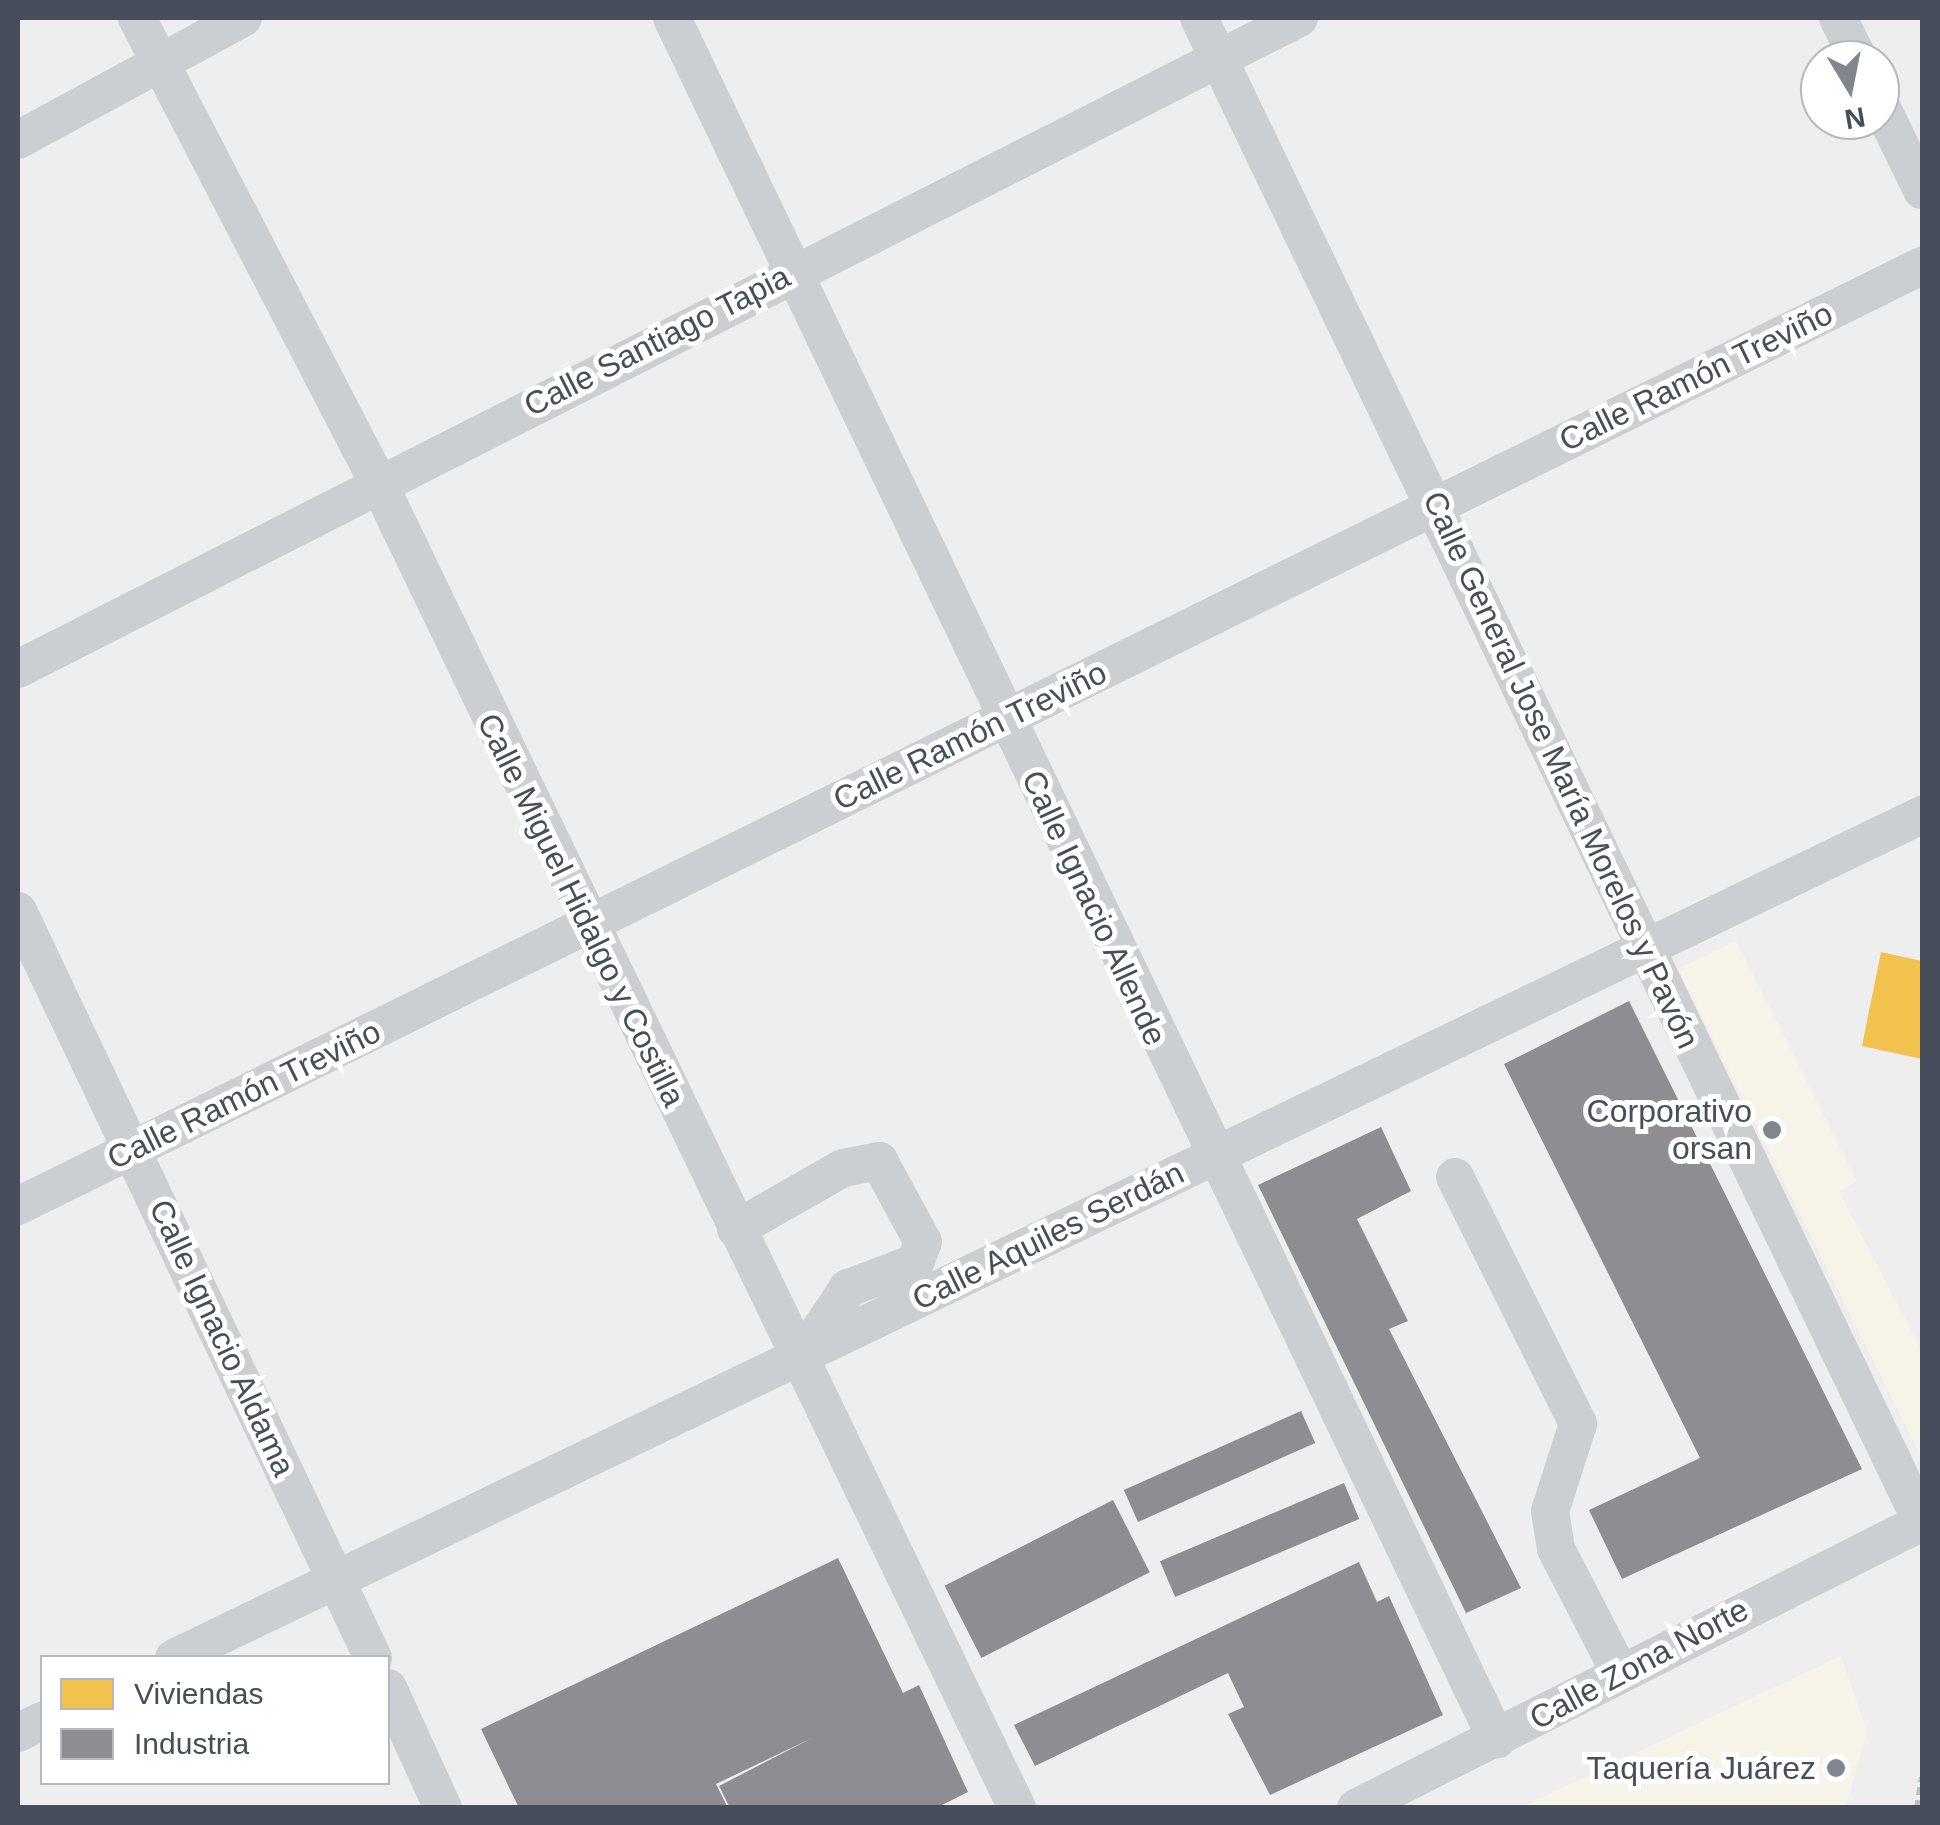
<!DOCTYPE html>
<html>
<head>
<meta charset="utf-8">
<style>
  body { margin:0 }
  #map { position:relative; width:1940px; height:1825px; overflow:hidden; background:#efeeee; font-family:Helvetica,sans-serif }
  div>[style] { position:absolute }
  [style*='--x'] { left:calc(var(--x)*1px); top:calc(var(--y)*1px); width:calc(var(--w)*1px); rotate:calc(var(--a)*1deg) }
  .commercial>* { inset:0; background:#f6f3e9 }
  .homes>* { inset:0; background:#f2c14e }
  .industry>* { inset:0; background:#8d8d92; transform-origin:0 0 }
  .path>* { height:6px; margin-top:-3px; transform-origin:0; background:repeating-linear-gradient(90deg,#b8c4c2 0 8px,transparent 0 13px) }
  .minor>* { height:38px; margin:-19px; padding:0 19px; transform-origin:19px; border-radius:19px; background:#cccfd2 }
  .dots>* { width:28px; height:28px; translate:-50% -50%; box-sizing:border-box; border:5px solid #fff; border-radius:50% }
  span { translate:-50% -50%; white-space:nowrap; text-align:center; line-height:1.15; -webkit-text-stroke:10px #fff; paint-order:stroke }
  .street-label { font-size:32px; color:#454e5a }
  .poi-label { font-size:32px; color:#454e5a }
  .right { translate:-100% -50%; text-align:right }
  .frame { position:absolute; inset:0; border:20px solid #454e5a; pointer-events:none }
  .legend { position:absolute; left:40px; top:1655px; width:350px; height:130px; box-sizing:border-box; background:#fff; border:2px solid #b5b8bd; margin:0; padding:12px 18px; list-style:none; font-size:30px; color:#454e5a }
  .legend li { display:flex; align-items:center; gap:20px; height:50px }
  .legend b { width:50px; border:2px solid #b5b8bd }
  .north { position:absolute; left:1800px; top:40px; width:100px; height:100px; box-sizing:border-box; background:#fff; border:2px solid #b5b8bd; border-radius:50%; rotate:170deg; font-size:28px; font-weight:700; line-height:40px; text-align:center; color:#454e5a }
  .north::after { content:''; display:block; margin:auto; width:35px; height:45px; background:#80868e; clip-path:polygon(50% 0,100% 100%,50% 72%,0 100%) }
</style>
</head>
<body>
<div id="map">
  <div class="commercial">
    <div style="clip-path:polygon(1736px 941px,1857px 1181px,1839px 1192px,1922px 1351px,1922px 1458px,1678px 969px)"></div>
    <div style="clip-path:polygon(1841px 1656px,1867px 1731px,1846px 1807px,1522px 1807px)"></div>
  </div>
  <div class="homes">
    <div style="clip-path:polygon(1881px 952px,1922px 961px,1922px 1059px,1862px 1046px)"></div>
  </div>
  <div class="industry">
    <div style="clip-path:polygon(1629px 1001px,1862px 1469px,1622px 1579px,1589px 1510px,1700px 1458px,1504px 1064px)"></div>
    <div style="clip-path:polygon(1381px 1127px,1411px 1191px,1357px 1219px,1408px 1321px,1389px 1329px,1521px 1588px,1466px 1613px,1258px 1185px)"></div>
    <div style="left:1301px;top:1411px;width:35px;height:194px;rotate:66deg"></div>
    <div style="left:1344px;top:1483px;width:39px;height:200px;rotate:67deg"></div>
    <div style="left:1113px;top:1500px;width:81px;height:189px;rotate:63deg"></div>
    <div style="clip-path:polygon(838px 1558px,903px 1693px,919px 1685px,968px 1792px,936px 1808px,730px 1808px,719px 1786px,812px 1738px,716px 1784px,728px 1808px,519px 1808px,481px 1729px)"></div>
    <div style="clip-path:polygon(1359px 1562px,1377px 1602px,1389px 1596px,1443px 1715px,1270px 1795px,1228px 1714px,1244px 1707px,1228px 1673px,1035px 1766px,1014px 1725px)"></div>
  </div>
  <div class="path">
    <div style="--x:1917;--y:1808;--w:31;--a:-81"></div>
  </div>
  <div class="minor">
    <div style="--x:137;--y:18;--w:525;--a:62.56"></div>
    <div style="--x:379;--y:484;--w:1470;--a:64.27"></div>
    <div style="--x:672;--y:18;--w:1909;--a:64.4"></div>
    <div style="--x:1199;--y:18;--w:1669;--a:64.33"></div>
    <div style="--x:1838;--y:18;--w:47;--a:63.4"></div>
    <div style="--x:1880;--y:104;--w:96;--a:64"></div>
    <div style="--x:18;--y:140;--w:256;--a:-28.5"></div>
    <div style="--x:18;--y:669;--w:1437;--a:-26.94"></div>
    <div style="--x:18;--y:911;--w:827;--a:64.58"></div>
    <div style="--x:1455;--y:1177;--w:276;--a:63.5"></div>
    <div style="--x:1578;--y:1424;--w:91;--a:107.8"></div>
    <div style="--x:1550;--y:1511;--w:38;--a:81"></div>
    <div style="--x:1556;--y:1549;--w:140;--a:62.7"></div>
    <div style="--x:18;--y:1206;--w:2123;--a:-26.28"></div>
    <div style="--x:736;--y:1229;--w:123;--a:-29.7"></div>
    <div style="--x:843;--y:1168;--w:37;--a:-11"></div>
    <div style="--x:879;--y:1161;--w:92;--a:61.5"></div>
    <div style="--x:923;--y:1242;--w:22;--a:111"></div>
    <div style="--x:915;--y:1263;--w:72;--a:159.5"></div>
    <div style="--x:848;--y:1288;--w:72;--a:123.7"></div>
    <div style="--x:174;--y:1658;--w:1941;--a:-25.75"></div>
    <div style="--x:388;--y:1688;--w:132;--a:65.4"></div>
    <div style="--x:18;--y:1733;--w:27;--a:-27"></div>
    <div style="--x:1356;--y:1808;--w:634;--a:-26.81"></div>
  </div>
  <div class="dots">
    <div style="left:1772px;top:1130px;background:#80868e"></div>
    <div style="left:1836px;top:1768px;background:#80868e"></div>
  </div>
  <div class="street-label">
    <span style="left:657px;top:341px;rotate:-27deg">Calle Santiago Tapia</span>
    <span style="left:1696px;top:377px;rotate:-26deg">Calle Ramón Treviño</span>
    <span style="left:970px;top:736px;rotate:-26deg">Calle Ramón Treviño</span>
    <span style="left:1561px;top:770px;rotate:65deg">Calle General Jose María Morelos y Pavón</span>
    <span style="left:1094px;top:908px;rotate:65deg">Calle Ignacio Allende</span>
    <span style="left:581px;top:910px;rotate:64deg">Calle Miguel Hidalgo y Costilla</span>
    <span style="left:244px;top:1095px;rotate:-26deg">Calle Ramón Treviño</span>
    <span style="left:1048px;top:1236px;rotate:-26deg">Calle Aquiles Serdán</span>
    <span style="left:222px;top:1338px;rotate:65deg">Calle Ignacio Aldama</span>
    <span style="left:1639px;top:1664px;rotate:-28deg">Calle Zona Norte</span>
  </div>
  <div class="poi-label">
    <span class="right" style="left:1752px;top:1130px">Corporativo<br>orsan</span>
    <span class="right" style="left:1816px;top:1768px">Taquería Juárez</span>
  </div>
  <div class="frame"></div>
  <ul class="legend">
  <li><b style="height:28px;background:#f2c14e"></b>Viviendas</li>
  <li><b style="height:28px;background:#8d8d92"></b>Industria</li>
  </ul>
  <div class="north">N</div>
</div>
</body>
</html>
